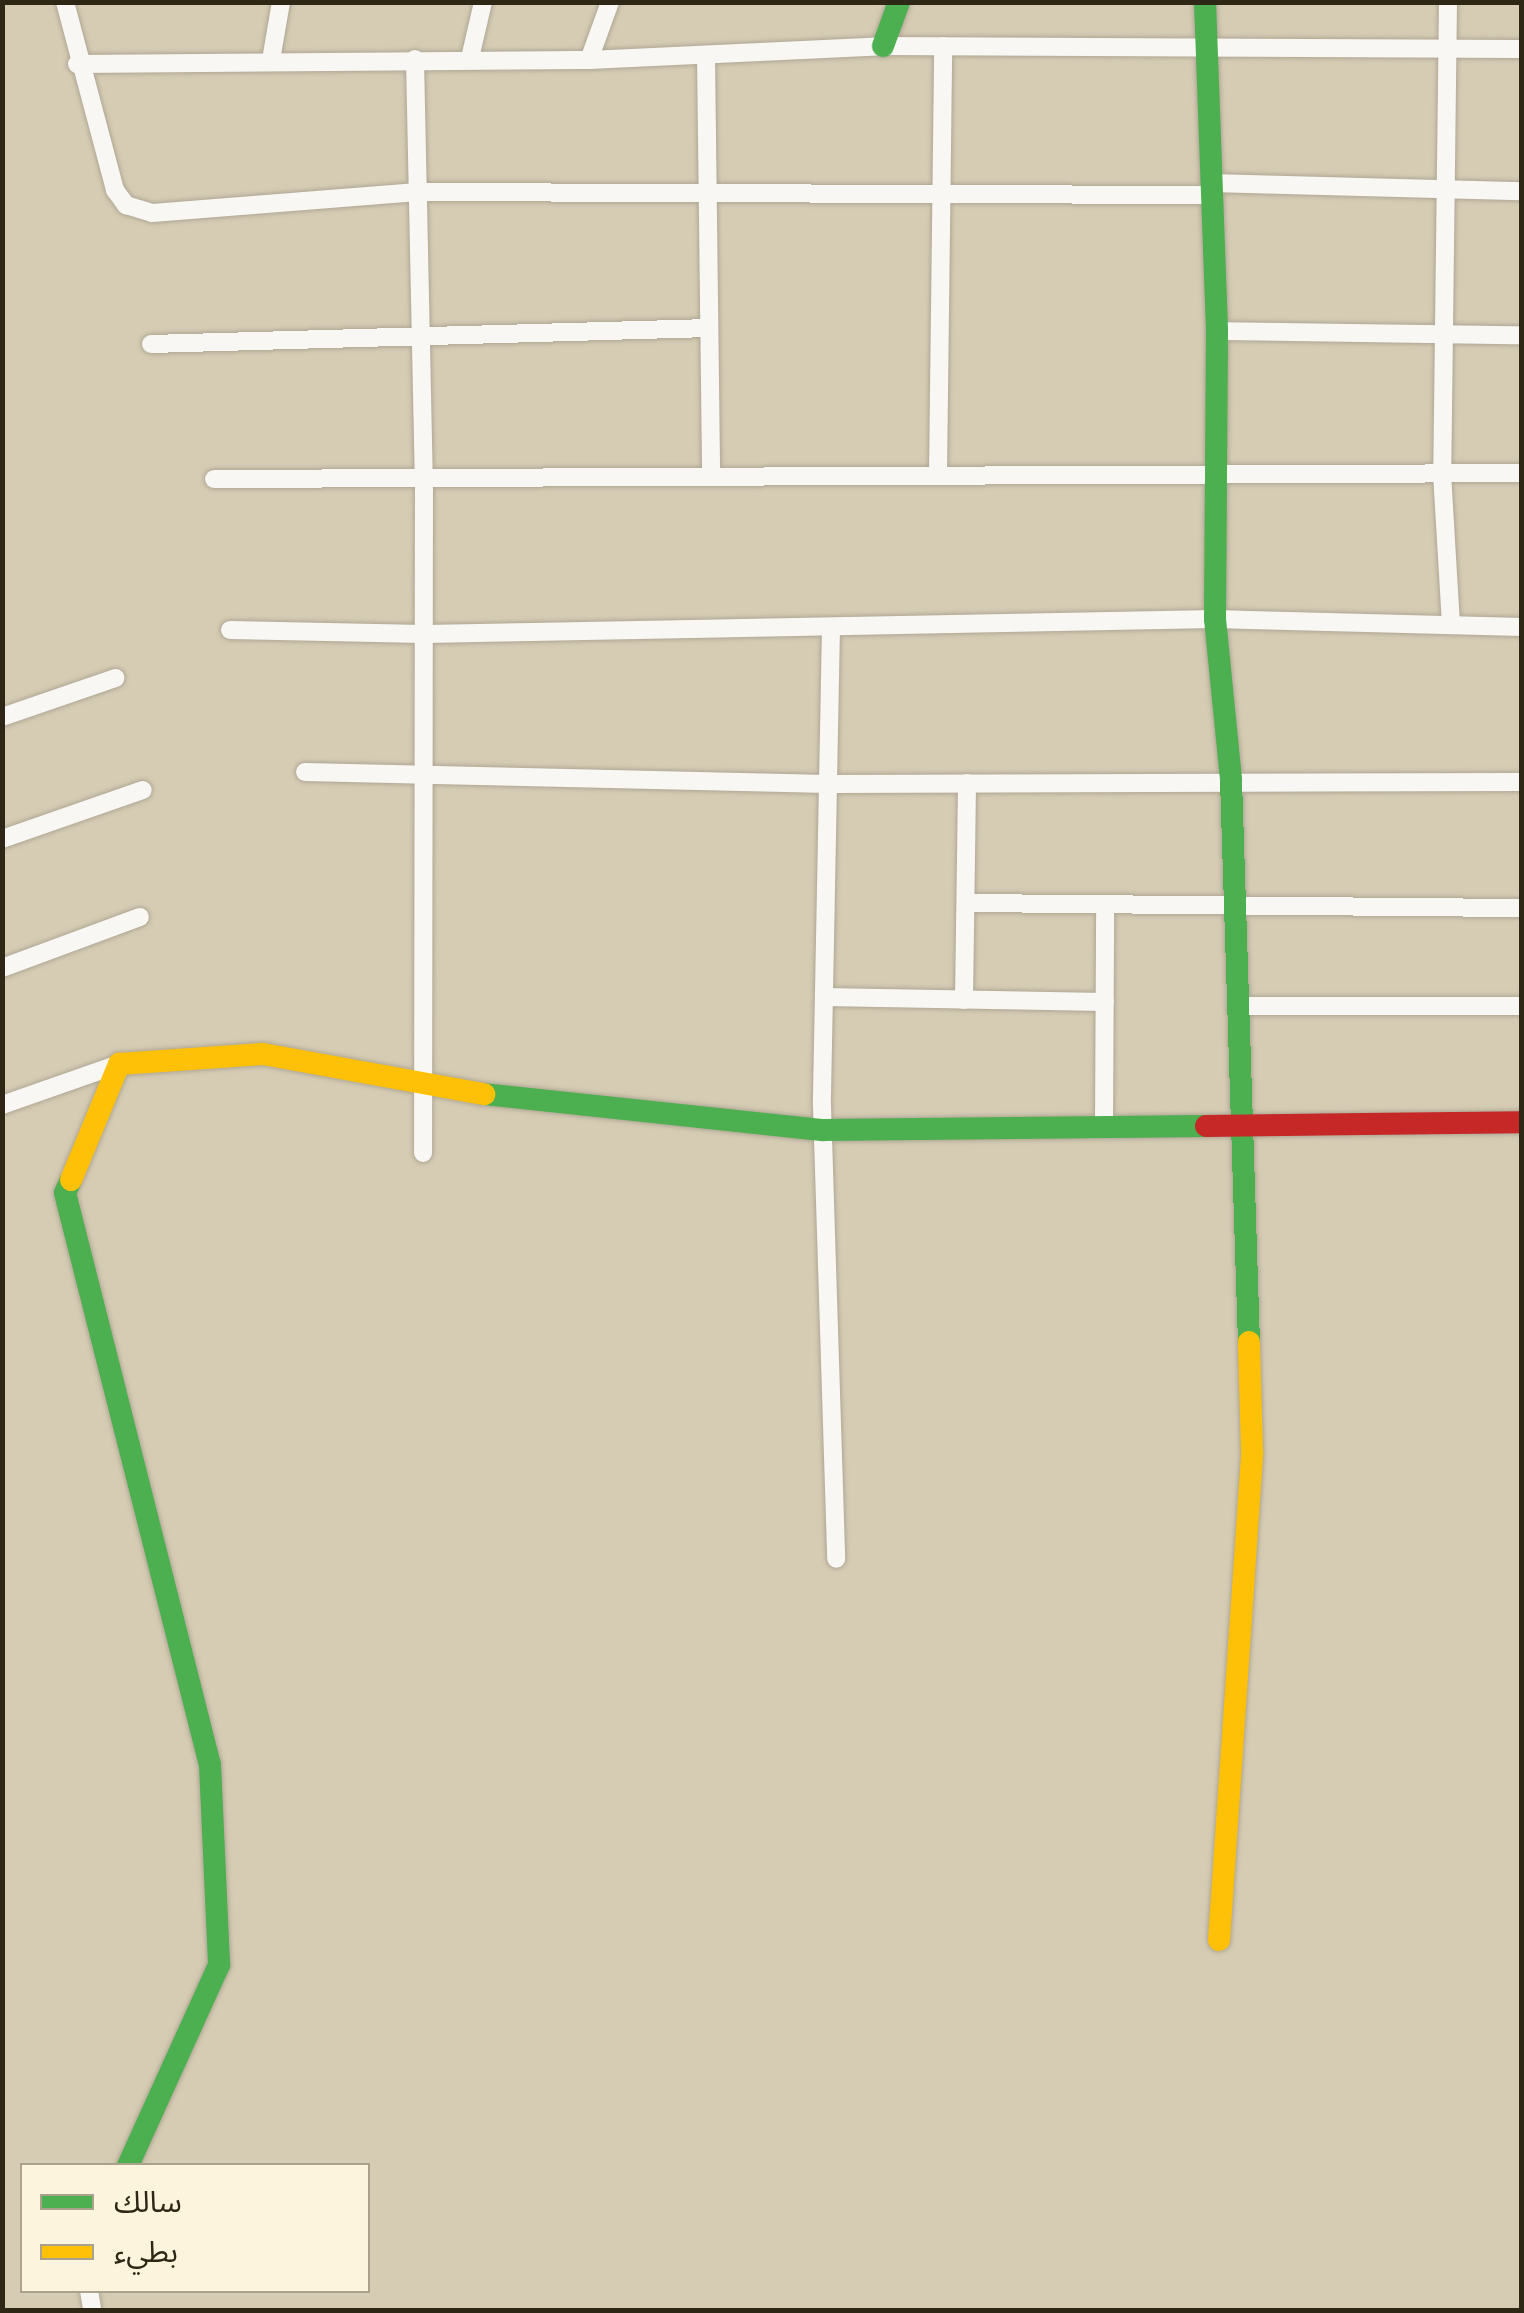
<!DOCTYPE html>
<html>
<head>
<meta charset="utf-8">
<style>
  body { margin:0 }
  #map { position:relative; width:1524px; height:2313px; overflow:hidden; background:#d6ccb4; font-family:Mulish,"Noto Sans Arabic",sans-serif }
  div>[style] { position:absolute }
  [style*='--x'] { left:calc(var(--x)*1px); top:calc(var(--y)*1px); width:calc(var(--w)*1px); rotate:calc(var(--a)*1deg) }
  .roads { filter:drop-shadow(0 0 2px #afa794) drop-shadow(0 0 2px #afa794) }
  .street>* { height:18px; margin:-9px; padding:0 9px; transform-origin:9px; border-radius:9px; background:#f9f7f4 }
  .fast>* { height:22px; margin:-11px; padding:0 11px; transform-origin:11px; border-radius:11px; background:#4caf50 }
  .slow>* { height:22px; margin:-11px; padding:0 11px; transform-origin:11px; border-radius:11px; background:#ffc107 }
  .jam>* { height:22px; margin:-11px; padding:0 11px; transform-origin:11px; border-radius:11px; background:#c62828 }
  span { translate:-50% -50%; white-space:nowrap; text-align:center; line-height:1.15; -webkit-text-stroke:8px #fdf4dd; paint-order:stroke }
  .frame { position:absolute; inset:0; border:5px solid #2f2716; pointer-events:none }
  .legend { position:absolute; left:20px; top:2163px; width:350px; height:130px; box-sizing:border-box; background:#fdf4dd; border:2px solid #aba28d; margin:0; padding:12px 18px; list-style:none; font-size:30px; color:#2f2716 }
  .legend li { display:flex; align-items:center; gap:20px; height:50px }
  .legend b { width:50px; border:2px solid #aba28d }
</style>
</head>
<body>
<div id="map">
  <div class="roads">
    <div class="street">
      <div style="--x:65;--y:2;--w:195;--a:75.1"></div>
      <div style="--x:115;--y:190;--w:19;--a:54"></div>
      <div style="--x:126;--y:205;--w:27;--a:17"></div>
      <div style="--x:152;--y:213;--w:267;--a:-4.5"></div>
      <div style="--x:418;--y:192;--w:792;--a:0.22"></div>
      <div style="--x:1448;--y:2;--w:471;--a:90.7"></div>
      <div style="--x:1442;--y:473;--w:152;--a:86.6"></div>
      <div style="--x:706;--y:55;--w:418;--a:89.3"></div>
      <div style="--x:470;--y:58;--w:57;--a:-76.9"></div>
      <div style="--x:415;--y:59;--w:417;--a:88.8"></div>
      <div style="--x:424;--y:476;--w:677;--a:90.08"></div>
      <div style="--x:271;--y:60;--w:59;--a:-80.2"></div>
      <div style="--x:589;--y:60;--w:62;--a:-70.1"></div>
      <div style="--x:77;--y:64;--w:512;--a:-0.45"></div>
      <div style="--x:589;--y:60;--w:294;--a:-2.7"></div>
      <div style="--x:883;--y:46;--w:639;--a:0.27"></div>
      <div style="--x:1210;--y:183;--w:312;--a:1.5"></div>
      <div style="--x:1217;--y:331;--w:305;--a:0.8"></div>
      <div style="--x:151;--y:344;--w:558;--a:-1.64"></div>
      <div style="--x:938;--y:474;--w:428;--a:-89.3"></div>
      <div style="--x:214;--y:479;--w:1308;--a:-0.26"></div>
      <div style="--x:831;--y:627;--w:479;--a:91.1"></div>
      <div style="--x:822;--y:1106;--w:453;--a:88.2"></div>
      <div style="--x:230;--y:630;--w:194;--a:1.2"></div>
      <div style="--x:424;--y:634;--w:791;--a:-1.09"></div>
      <div style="--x:1215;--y:619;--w:307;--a:1.5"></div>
      <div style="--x:2;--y:717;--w:120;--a:-19"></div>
      <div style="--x:305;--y:772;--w:523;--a:1.31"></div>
      <div style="--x:828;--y:784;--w:694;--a:-0.17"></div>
      <div style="--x:2;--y:839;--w:149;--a:-19.2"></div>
      <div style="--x:966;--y:903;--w:556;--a:0.52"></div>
      <div style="--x:2;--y:968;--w:147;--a:-20.3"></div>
      <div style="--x:824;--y:997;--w:281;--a:1"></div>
      <div style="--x:964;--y:1000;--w:217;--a:-89.2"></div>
      <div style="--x:1239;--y:1006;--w:283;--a:0"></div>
      <div style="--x:2;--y:1105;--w:124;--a:-19.3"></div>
      <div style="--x:1104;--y:1127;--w:222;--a:-89.7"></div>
      <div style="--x:89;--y:2290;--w:20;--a:81"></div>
    </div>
    <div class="fast">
      <div style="--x:1205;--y:2;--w:329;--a:87.9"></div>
      <div style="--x:1217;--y:331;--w:288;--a:90.4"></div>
      <div style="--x:1215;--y:619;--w:162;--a:84.3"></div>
      <div style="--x:1231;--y:780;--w:562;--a:88.17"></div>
      <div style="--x:883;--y:46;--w:47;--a:-70"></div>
      <div style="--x:484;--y:1094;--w:340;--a:6.1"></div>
      <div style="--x:822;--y:1130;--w:384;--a:-0.6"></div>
      <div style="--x:71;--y:1180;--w:14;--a:115"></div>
      <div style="--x:65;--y:1193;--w:590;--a:75.78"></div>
      <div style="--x:210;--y:1765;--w:200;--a:87.4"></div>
      <div style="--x:219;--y:1965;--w:221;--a:114.4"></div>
    </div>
    <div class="slow">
      <div style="--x:71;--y:1180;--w:126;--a:-67.5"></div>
      <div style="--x:119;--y:1064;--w:144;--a:-4"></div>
      <div style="--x:263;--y:1054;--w:225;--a:10.3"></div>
      <div style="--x:1219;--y:1940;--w:489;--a:-86.1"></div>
      <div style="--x:1252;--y:1452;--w:110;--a:-91.6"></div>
    </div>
    <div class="jam">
      <div style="--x:1206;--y:1126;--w:316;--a:-0.7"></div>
    </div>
  </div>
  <div class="frame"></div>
  <ul class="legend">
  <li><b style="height:12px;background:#4caf50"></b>سالك</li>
  <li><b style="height:12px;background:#ffc107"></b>بطيء</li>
  </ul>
</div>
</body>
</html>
